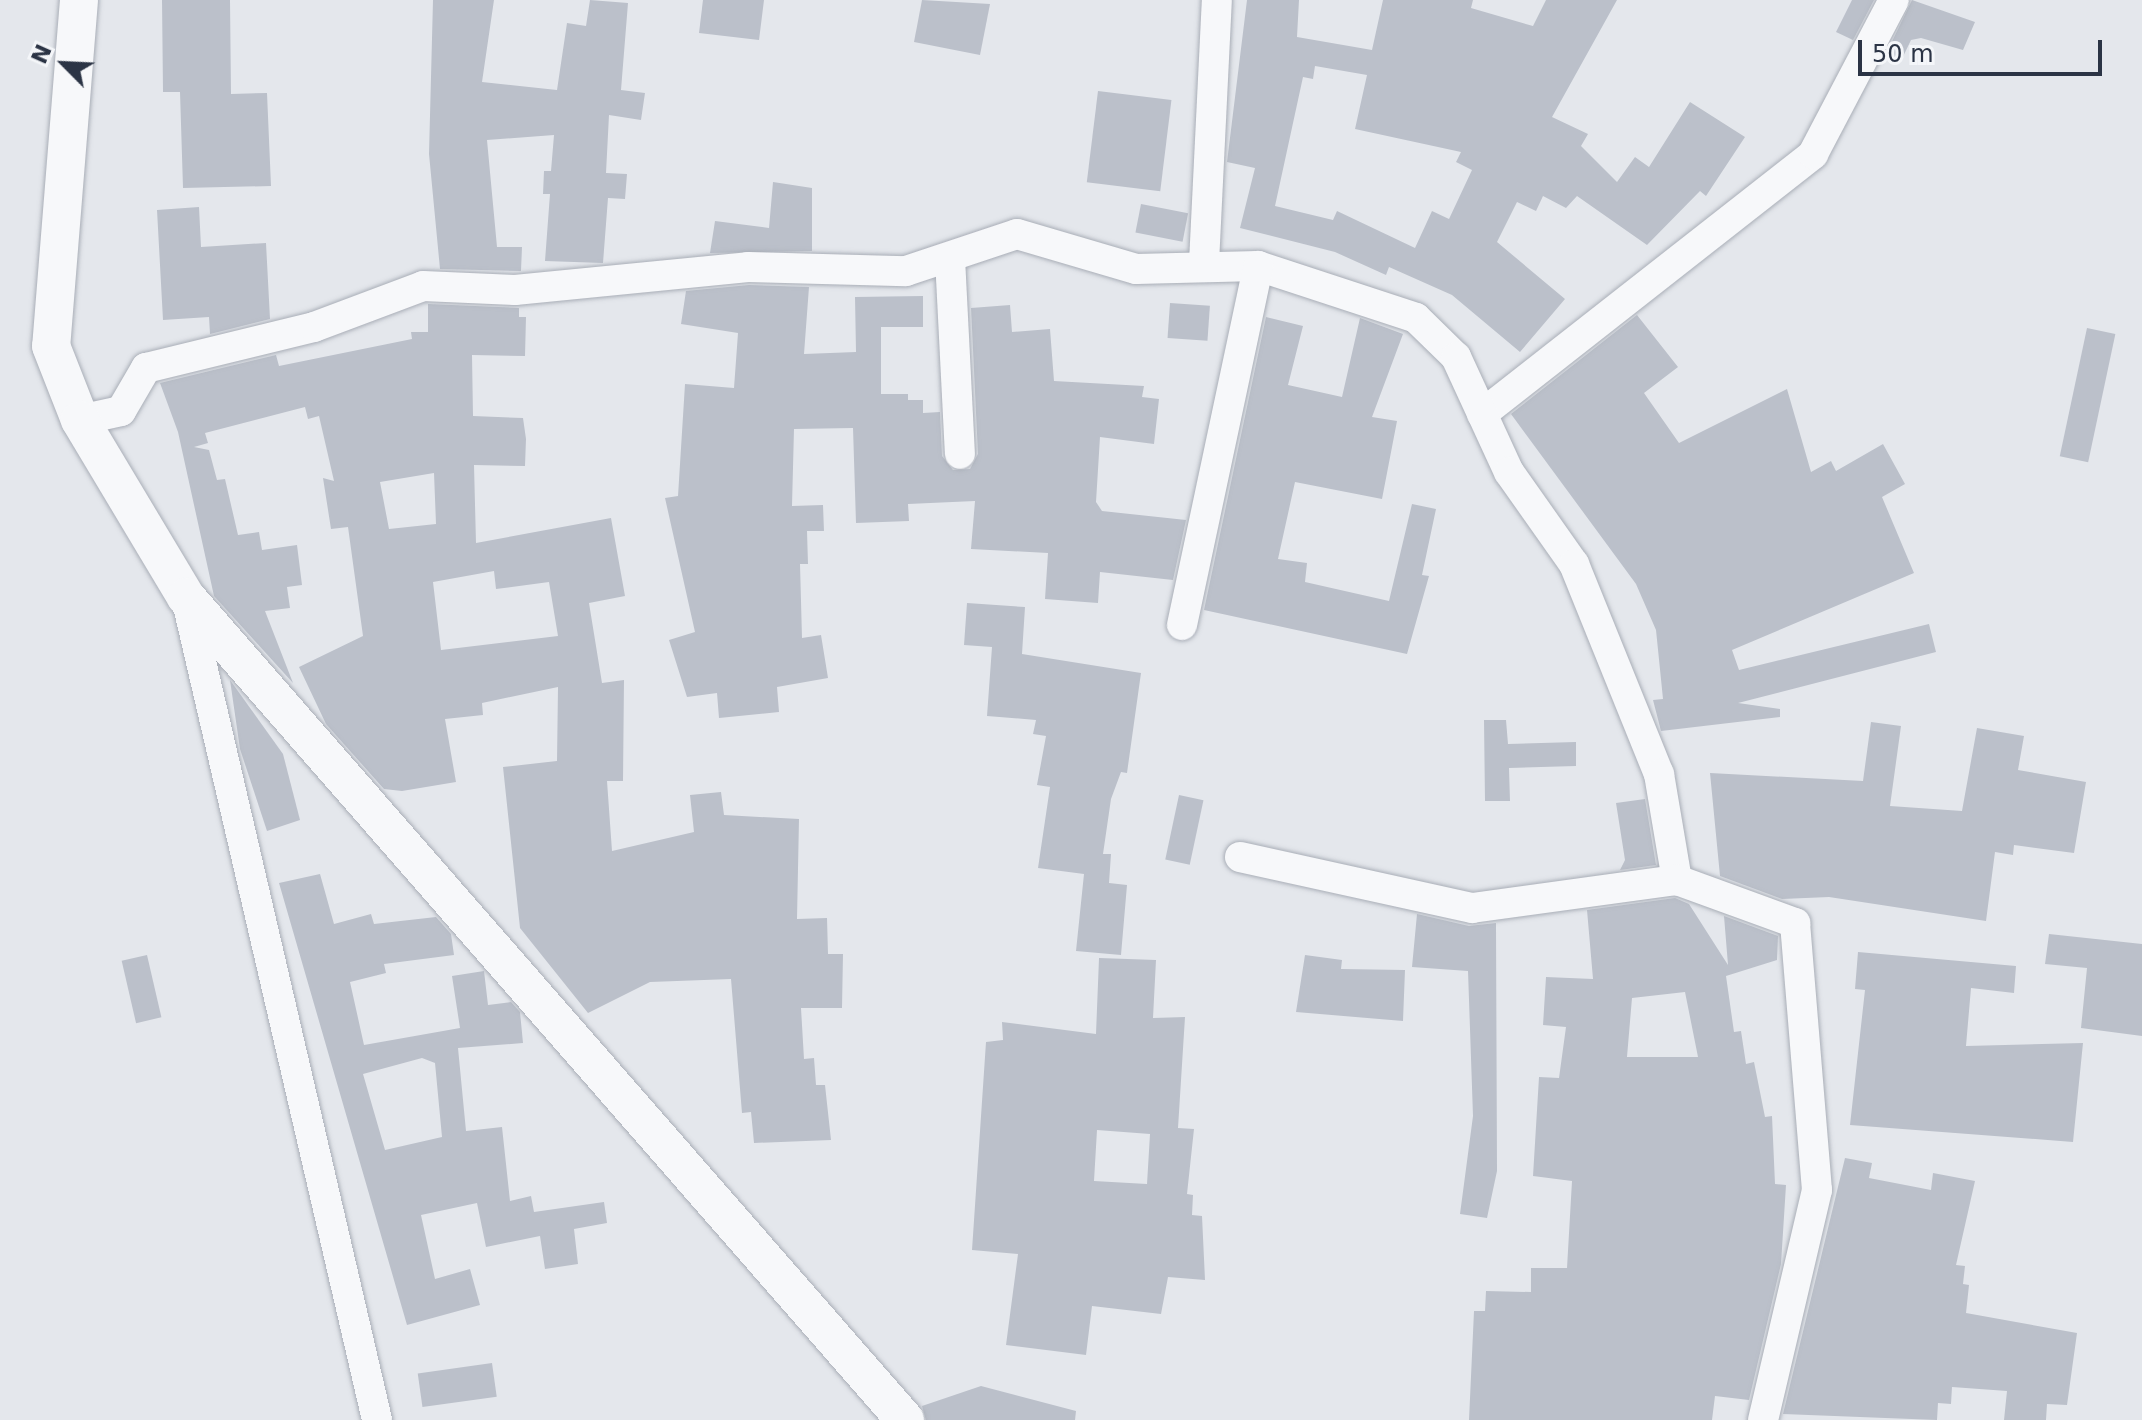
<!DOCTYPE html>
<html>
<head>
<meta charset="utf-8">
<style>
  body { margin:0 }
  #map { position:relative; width:2142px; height:1420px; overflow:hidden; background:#e4e7ec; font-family:"DejaVu Sans",sans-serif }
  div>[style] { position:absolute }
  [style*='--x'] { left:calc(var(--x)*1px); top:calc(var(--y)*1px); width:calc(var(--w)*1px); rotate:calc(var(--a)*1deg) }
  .building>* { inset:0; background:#bbc0ca; transform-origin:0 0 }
  .roads { filter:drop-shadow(0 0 2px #a9aeb7) drop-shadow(0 0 2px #a9aeb7) }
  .minor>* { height:30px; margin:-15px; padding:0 15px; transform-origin:15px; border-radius:15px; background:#f7f8fa }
  .tertiary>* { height:38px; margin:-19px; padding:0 19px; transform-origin:19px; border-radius:19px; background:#f7f8fa }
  span { translate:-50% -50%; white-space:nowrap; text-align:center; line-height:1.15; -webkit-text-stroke:6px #f4f6f9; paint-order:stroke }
  .north { position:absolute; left:24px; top:24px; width:80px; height:80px; -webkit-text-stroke:6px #f4f6f9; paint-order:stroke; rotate:294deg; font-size:22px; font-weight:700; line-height:32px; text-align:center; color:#2b3445 }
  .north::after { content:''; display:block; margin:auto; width:28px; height:36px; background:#2b3445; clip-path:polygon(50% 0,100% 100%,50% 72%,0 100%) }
  .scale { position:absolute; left:1858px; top:40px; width:244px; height:36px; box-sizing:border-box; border:4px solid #2b3445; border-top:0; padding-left:10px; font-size:24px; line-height:28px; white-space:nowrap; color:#2b3445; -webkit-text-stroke:6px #f4f6f9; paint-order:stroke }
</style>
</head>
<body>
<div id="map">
  <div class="building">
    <div style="clip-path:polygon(162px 0,230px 0,231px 94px,267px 93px,271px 186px,183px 188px,180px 92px,163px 92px)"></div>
    <div style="clip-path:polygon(433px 0,494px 0,482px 82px,557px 90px,567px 23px,586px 26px,590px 0,628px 3px,621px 90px,645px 93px,641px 120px,609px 115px,606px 173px,627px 174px,625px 199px,608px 198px,603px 263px,545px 261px,550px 194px,543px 194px,544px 171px,551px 171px,554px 135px,487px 140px,497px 247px,522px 247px,521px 271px,440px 269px,429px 154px)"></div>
    <div style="clip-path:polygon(703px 0,764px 0,759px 40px,699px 33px)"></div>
    <div style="clip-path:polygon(922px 0,990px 4px,980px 55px,914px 42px)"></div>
    <div style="clip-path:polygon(evenodd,1247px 0,1299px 0,1297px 37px,1372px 50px,1383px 0,1473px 0,1471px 8px,1533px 26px,1546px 0,1617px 0,1552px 117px,1588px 134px,1581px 146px,1617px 182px,1635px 157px,1649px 167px,1690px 102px,1745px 137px,1706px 196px,1700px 191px,1647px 245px,1577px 196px,1566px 208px,1543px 196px,1536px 211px,1517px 202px,1497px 242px,1565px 299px,1520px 352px,1452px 295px,1389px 267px,1386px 275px,1335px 252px,1240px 228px,1255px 168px,1227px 162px,1247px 0,1315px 66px,1367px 75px,1355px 129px,1461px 152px,1456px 162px,1472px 170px,1449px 219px,1432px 211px,1415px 248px,1337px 211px,1333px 220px,1275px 206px,1303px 77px,1313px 79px,1315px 66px)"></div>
    <div style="clip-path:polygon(1852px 0,1874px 0,1853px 40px,1836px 32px)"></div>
    <div style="clip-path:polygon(1912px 0,1975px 22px,1963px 50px,1921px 38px,1911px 40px,1900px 63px,1885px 56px)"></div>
    <div style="left:1098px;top:91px;width:74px;height:92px;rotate:7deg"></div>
    <div style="clip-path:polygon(773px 182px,812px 188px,812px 251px,710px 253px,715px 221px,769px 228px)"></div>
    <div style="left:1141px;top:204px;width:48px;height:29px;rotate:11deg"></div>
    <div style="clip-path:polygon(199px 207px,201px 247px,266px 243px,270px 319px,210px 334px,209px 317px,163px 320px,157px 210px)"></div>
    <div style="clip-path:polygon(749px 285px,809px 287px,804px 354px,856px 352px,855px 297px,923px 296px,923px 327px,881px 327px,881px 394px,908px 394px,908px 400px,923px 400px,923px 413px,940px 412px,942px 456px,953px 470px,970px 469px,978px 454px,971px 308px,1010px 305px,1012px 332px,1050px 329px,1054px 381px,1144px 386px,1142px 397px,1159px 399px,1154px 444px,1100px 437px,1096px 502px,1102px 511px,1186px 520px,1173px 580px,1100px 572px,1098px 603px,1045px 599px,1048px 553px,971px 549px,975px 501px,908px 504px,909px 521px,856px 523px,853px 428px,794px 429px,792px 506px,823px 505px,824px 531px,807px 531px,808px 564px,800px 564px,802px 638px,821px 635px,828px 678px,777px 687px,779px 712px,719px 718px,717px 693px,687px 697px,669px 640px,695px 632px,665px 498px,678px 496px,685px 384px,734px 388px,738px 333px,681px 324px,686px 291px)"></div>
    <div style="left:1170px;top:303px;width:40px;height:35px;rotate:4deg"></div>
    <div style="clip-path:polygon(evenodd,428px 304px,519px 308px,519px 317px,526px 317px,525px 356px,472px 355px,473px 416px,523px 418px,526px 439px,525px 466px,474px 465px,476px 543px,611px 518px,625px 596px,589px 603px,602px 683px,624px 680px,623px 781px,607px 781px,612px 851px,694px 832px,690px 795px,721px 792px,724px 815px,799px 819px,797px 919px,827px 918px,828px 954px,843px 954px,842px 1008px,801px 1008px,804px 1059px,814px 1058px,816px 1085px,825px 1085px,831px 1140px,754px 1143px,751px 1112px,742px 1113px,731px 979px,650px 982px,588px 1013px,520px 928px,503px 767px,557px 761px,558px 687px,482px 703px,483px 715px,445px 719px,456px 782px,402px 791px,384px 789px,326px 724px,299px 667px,363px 636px,348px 527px,331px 529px,323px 478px,334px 481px,319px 416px,308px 419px,305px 407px,205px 433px,208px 443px,194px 447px,209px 450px,217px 480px,225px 479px,238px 535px,259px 532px,262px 550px,297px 545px,302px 585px,287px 587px,290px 608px,265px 611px,293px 683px,214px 596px,178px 432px,160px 383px,276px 355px,279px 366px,412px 339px,411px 332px,428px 332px,428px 304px,434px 473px,436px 524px,389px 529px,380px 482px,434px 473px,428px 304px,494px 571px,496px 589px,549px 582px,558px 636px,441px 650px,433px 582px,494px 571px)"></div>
    <div style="clip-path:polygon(1637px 315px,1678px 367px,1644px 393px,1679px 443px,1787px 389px,1811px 472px,1831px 461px,1836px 471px,1883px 444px,1905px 484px,1882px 497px,1914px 573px,1732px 650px,1739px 670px,1929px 624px,1936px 652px,1738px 703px,1780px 709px,1780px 717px,1661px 731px,1653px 700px,1663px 699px,1656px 630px,1636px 584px,1511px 414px)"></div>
    <div style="clip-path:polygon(1266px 317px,1303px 326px,1288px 385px,1342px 397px,1360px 318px,1403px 334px,1372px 417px,1397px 421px,1382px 499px,1295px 482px,1278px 559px,1307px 563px,1305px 582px,1389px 601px,1412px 504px,1436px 509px,1422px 575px,1429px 576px,1407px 654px,1204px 610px)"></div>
    <div style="left:2087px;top:328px;width:29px;height:131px;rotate:12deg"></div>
    <div style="clip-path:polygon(967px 603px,1025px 607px,1022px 654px,1141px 673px,1127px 773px,1121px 772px,1111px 799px,1103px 854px,1111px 854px,1109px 883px,1127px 885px,1121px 955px,1076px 951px,1084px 874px,1038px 868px,1050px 787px,1037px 785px,1046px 736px,1033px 734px,1036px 720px,987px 716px,992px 647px,964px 645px)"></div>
    <div style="clip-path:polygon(230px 680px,283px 754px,300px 820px,267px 831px,240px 749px)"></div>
    <div style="clip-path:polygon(1484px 720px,1506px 720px,1508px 744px,1576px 742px,1576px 766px,1509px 768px,1510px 801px,1485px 801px)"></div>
    <div style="clip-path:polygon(1871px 722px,1901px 726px,1890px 806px,1962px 811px,1977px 728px,2024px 736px,2018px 770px,2086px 782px,2074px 853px,2014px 845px,2013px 855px,1995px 852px,1986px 921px,1829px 897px,1782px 899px,1720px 876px,1710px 773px,1863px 781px)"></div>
    <div style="left:1179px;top:795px;width:25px;height:66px;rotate:12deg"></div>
    <div style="clip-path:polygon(1645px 799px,1656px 865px,1620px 870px,1625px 860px,1616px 803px)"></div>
    <div style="clip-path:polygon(evenodd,320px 874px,334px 924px,371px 914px,374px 924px,436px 917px,451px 934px,454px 955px,384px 964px,386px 973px,350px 982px,364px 1045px,460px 1028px,452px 976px,484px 971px,488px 1005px,511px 1002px,520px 1012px,523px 1043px,458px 1048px,466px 1131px,502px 1127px,510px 1201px,531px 1196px,534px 1212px,604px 1202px,607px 1223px,574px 1229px,578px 1264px,545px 1269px,540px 1236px,486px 1247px,477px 1203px,421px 1215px,435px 1279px,470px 1269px,480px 1305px,407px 1325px,279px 883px,320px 874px,422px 1058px,435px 1063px,442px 1137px,385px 1150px,363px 1074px,422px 1058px)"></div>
    <div style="clip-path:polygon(evenodd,1675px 898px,1689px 904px,1728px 965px,1724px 916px,1778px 936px,1777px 960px,1726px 976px,1734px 1032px,1741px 1031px,1746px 1064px,1754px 1062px,1765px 1117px,1772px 1116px,1775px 1184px,1786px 1185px,1781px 1264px,1749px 1400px,1715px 1396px,1712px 1420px,1469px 1420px,1474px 1311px,1485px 1311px,1486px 1291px,1531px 1292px,1531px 1268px,1567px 1268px,1572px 1181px,1533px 1176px,1539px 1077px,1559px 1078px,1566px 1027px,1543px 1025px,1546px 977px,1593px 979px,1587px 910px,1675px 898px,1685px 992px,1698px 1057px,1627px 1057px,1632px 998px,1685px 992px)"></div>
    <div style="clip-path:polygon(1417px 914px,1469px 926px,1496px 923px,1497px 1171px,1487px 1218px,1460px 1214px,1473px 1116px,1468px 971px,1412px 967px)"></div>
    <div style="clip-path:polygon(2049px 934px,2142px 944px,2142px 1036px,2081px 1028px,2087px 968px,2045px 964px)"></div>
    <div style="clip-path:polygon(1858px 952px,2016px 966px,2014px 993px,1971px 988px,1966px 1046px,2083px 1043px,2073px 1142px,1850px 1125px,1865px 990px,1855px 989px)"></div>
    <div style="left:147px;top:955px;width:64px;height:26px;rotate:77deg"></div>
    <div style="clip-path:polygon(1305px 955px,1342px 960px,1341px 969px,1405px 970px,1403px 1021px,1296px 1012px)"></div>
    <div style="clip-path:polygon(evenodd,1099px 958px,1156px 960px,1153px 1018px,1185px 1017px,1178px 1128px,1194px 1129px,1187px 1194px,1193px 1195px,1192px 1215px,1202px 1216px,1205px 1280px,1168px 1277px,1161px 1314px,1092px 1306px,1086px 1355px,1006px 1345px,1018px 1254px,972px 1250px,986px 1042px,1003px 1040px,1002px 1022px,1096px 1034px,1099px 958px,1097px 1130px,1150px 1134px,1147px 1184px,1094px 1181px,1097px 1130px)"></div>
    <div style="clip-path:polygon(1845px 1158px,1872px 1163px,1869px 1178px,1931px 1190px,1933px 1173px,1975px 1181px,1956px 1265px,1965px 1266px,1963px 1284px,1969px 1285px,1966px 1313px,2077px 1333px,2067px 1405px,2047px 1404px,2046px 1420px,2004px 1420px,2007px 1391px,1952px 1387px,1951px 1404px,1938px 1403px,1937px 1420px,1783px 1414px)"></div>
    <div style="left:492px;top:1363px;width:34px;height:75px;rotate:82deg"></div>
    <div style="clip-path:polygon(981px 1386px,1076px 1411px,1075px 1420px,926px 1420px,922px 1406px)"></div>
  </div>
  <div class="roads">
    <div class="minor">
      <div style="--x:950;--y:258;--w:196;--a:87.1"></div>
      <div style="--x:1204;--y:263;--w:263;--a:-87.2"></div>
      <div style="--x:1482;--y:414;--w:421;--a:-38.1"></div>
      <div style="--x:1813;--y:154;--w:174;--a:-62.3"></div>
      <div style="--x:80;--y:420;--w:42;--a:-12.4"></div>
      <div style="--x:121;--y:411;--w:50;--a:-59.8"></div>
      <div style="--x:146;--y:368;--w:173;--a:-13.7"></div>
      <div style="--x:314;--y:327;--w:116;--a:-20.6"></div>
      <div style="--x:423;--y:286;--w:92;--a:2.5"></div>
      <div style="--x:515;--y:290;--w:234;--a:-5.6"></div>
      <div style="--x:748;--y:267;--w:158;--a:1.5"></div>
      <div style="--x:906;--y:271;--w:117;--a:-18.4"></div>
      <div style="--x:1017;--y:234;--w:124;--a:16.4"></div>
      <div style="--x:1136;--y:269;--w:122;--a:-1.4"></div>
      <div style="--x:1258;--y:266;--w:166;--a:18.2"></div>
      <div style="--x:1416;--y:318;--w:56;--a:44.3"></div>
      <div style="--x:1456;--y:357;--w:127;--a:65.3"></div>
      <div style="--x:1509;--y:472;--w:113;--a:54.8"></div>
      <div style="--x:1574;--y:564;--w:227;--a:68"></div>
      <div style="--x:1659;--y:774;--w:108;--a:80.4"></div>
      <div style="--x:1677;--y:880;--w:126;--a:20"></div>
      <div style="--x:1795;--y:923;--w:268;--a:85.3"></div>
      <div style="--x:1817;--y:1190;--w:236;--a:103.2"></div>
      <div style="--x:186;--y:597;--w:845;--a:76.93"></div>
      <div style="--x:1182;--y:625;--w:367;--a:-78"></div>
      <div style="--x:1240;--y:857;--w:238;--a:12.4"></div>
      <div style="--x:1472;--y:908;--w:207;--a:-7.8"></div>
    </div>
    <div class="tertiary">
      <div style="--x:79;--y:0;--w:347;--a:94.6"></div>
      <div style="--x:51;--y:346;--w:79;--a:68.6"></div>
      <div style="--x:80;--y:420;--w:206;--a:59.1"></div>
      <div style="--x:186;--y:597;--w:1093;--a:48.86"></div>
    </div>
  </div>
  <div class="north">N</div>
  <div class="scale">50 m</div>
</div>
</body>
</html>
